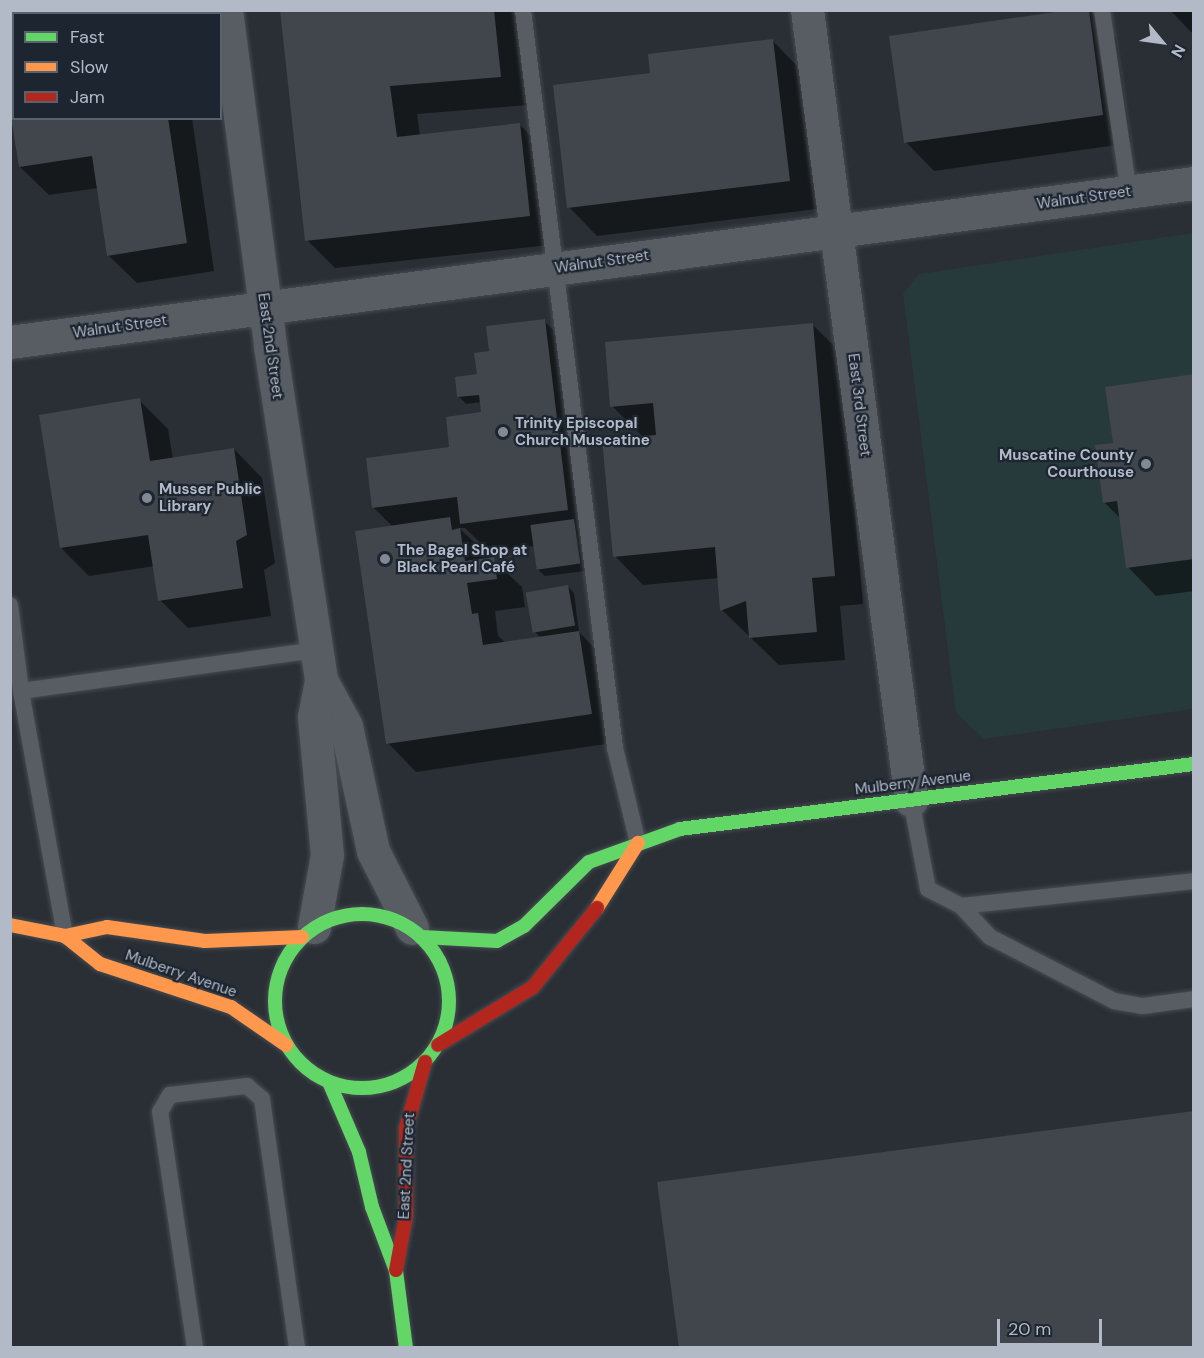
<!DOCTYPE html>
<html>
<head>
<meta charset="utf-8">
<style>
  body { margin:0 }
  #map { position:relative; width:1204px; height:1358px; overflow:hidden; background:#292f35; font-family:"DM Sans",sans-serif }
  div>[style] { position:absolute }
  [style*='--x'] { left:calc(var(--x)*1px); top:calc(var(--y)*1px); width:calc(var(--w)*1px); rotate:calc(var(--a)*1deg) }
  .green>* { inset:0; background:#26393b }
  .shadow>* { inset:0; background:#0007 }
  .building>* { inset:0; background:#41464c; transform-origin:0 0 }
  .roads { filter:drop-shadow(0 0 2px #474b50) drop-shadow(0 0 2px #474b50) }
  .lane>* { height:16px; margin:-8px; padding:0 8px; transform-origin:8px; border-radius:8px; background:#585c63 }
  .street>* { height:33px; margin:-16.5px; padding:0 16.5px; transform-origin:16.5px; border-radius:16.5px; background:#585c63 }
  .fast>* { height:14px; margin:-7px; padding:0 7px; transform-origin:7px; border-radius:7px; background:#63d668 }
  .fast>.ring { margin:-7px; padding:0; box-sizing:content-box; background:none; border:14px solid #63d668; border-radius:50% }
  .slow>* { height:14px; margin:-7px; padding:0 7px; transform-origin:7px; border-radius:7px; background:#ff974d }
  .jam>* { height:14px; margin:-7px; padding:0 7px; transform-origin:7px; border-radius:7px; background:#b3261e }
  .dots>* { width:16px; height:16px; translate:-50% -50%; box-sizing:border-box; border:3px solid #1c2530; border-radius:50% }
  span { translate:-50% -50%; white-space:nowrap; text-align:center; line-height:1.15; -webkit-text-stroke:4.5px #1c2530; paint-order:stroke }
  .street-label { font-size:15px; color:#b2bac7 }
  .poi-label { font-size:15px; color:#b2bac7; font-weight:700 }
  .left { translate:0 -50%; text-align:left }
  .right { translate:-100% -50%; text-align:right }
  .frame { position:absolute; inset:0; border:12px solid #b2bac7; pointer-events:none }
  .legend { position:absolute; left:12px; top:12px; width:210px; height:108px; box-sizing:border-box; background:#1c2530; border:2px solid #58616c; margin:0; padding:8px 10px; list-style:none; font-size:18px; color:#b2bac7 }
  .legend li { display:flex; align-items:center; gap:12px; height:30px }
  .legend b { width:30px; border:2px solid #58616c }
  .north { position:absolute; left:1132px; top:12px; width:60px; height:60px; -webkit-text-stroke:4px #1c2530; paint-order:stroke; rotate:119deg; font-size:16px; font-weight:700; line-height:24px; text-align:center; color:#b2bac7 }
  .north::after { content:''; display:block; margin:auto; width:21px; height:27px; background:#b2bac7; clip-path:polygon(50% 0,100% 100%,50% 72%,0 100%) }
  .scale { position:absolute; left:997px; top:1319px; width:105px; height:27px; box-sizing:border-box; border:3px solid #b2bac7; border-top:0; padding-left:8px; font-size:18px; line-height:21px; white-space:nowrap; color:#b2bac7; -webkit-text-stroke:4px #1c2530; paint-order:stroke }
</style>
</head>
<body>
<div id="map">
  <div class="green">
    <div style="clip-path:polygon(1193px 233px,1193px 709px,984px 739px,956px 713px,903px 294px,919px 274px)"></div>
  </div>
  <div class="shadow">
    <div style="clip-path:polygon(10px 10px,209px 10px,14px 14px,14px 118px,192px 118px,214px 271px,137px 283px,108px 255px,98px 188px,49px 195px,20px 167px,10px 100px)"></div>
    <div style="clip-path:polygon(281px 10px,519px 10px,528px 105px,417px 114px,420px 136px,520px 125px,548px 153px,558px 244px,335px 268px,307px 240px)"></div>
    <div style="clip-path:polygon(1089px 10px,1116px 38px,1131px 143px,934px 171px,906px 142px)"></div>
    <div style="clip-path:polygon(1170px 10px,1194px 10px,1194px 32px,1191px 32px)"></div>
    <div style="clip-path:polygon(772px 40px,800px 69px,817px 209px,597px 236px,569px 207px)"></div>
    <div style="clip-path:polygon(544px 321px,573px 349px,586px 571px,545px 576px,537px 569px,534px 546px,490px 552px,465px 528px,459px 528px,522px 587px,525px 607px,495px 611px,498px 636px,506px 643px,541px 638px,535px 632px,567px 586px,574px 593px,579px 632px,607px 661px,619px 742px,416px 772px,388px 743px,393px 527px,373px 507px,451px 448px,483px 413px,482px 402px,466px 404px,458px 396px,479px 376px,491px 352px)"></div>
    <div style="clip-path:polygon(812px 324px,841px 353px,863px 604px,840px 606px,845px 660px,779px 665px,722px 610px,719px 578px,643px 585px,615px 556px,643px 437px,612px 406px)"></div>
    <div style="clip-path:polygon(1194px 376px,1194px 591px,1156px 596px,1128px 567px,1121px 519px,1105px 503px,1115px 444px)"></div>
    <div style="clip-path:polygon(139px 400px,168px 429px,173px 459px,234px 449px,262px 478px,275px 563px,264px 570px,271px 616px,188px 628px,160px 600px,155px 566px,89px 576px,61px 548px)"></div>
  </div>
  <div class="building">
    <div style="clip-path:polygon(10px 10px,152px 10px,153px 14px,14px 14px,14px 118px,168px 118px,187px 243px,107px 256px,92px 156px,19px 167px,10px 111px)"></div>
    <div style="clip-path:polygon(280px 10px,494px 10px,501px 77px,390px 86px,397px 137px,520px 123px,530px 216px,305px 241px)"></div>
    <div style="clip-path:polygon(1069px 10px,1089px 10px,1103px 115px,904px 143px,889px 36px)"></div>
    <div style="clip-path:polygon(773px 39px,790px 181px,567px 208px,553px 85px,650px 73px,648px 54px)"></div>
    <div style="clip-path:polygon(545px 319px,568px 510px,460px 524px,457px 497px,372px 508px,366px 458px,449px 447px,446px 417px,481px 412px,479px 395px,457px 397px,455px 377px,477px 374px,474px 353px,489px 351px,486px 326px)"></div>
    <div style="clip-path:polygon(813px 323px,835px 576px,812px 578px,817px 632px,749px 638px,746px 601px,720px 611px,715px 547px,613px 557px,602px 439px,656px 435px,653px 403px,610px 407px,605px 342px)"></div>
    <div style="clip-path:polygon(1194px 374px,1194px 559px,1126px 568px,1117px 501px,1103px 503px,1095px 445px,1113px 443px,1105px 387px)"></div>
    <div style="clip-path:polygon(140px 398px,150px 461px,234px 448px,247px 535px,236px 541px,243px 588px,158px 601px,148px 535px,60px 548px,39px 415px)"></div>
    <div style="clip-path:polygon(450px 517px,452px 530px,460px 528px,465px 561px,494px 557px,497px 579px,467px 583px,472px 614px,478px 613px,483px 645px,579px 631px,592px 714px,386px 744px,355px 531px)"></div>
    <div style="left:574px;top:519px;width:45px;height:44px;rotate:82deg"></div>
    <div style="left:568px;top:585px;width:41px;height:43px;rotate:80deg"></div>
    <div style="clip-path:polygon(1194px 1111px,1194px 1348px,679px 1348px,657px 1182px)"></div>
  </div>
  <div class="roads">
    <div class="lane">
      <div style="--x:523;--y:10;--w:744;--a:82.89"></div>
      <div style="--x:615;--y:748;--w:98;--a:76.4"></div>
      <div style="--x:1102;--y:10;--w:184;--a:81.6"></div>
      <div style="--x:10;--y:605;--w:87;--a:82.7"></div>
      <div style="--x:21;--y:691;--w:249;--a:79.8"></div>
      <div style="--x:21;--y:691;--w:298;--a:-7.9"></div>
      <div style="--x:911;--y:800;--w:91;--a:79.2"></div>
      <div style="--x:928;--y:889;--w:37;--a:27"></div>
      <div style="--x:961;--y:906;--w:42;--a:46.9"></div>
      <div style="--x:990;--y:937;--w:140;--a:27.3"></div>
      <div style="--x:1114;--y:1001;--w:29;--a:10"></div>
      <div style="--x:1143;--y:1006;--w:51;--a:-7.8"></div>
      <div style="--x:961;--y:906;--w:234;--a:-6.1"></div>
      <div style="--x:195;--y:1348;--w:239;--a:-98.4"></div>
      <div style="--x:160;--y:1112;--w:20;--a:-60"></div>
      <div style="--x:170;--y:1095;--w:78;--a:-6.7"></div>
      <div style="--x:247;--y:1086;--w:20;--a:41"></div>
      <div style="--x:262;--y:1099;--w:251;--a:82"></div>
    </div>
    <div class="street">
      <div style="--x:226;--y:10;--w:339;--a:82.5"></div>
      <div style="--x:270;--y:346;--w:338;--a:81.3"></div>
      <div style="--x:321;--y:680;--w:52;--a:61.5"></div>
      <div style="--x:346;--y:726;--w:128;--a:77.8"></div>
      <div style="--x:373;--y:851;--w:86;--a:63.1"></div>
      <div style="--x:807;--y:10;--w:797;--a:82.5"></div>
      <div style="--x:10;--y:342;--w:1195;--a:-7.65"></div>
      <div style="--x:314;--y:927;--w:73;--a:-79.8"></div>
      <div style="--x:327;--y:855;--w:139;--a:-95.4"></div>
      <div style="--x:314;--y:717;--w:38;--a:-79"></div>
    </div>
    <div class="fast">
      <div class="ring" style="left:275px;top:914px;width:160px;height:160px"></div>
      <div style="--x:422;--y:937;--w:75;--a:3.1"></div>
      <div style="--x:497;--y:941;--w:31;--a:-29"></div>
      <div style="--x:524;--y:926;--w:91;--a:-44.6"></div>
      <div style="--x:589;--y:862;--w:97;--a:-19.9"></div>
      <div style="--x:680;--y:829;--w:518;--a:-7.21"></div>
      <div style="--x:329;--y:1082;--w:76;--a:66.8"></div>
      <div style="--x:359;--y:1152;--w:57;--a:76.7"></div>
      <div style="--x:372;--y:1207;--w:68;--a:69.4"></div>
      <div style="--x:396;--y:1271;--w:78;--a:82.6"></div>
    </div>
    <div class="slow">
      <div style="--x:597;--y:908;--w:77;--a:-57.8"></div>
      <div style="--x:10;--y:925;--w:56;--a:11.3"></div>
      <div style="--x:65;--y:936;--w:43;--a:-12.1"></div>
      <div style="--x:107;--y:927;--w:99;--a:8.1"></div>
      <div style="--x:205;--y:941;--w:97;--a:-2.4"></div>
      <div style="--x:65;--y:936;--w:45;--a:38.7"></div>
      <div style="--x:100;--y:964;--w:138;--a:18.2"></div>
      <div style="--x:231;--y:1007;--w:67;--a:34.6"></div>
    </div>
    <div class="jam">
      <div style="--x:438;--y:1045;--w:111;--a:-31.4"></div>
      <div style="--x:533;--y:987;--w:102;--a:-51"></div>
      <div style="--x:396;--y:1270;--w:55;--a:-79.5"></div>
      <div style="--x:406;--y:1216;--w:88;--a:-90"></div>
      <div style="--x:406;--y:1128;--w:69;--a:-73.9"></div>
    </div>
  </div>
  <div class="dots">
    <div style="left:503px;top:432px;background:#828994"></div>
    <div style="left:1146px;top:464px;background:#828994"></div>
    <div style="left:147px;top:498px;background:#828994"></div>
    <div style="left:385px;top:559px;background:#828994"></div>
  </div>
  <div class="street-label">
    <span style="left:1084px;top:198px;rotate:-8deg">Walnut Street</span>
    <span style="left:602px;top:262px;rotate:-8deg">Walnut Street</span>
    <span style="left:120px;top:327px;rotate:-8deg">Walnut Street</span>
    <span style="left:270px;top:346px;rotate:82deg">East 2nd Street</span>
    <span style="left:859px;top:405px;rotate:83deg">East 3rd Street</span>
    <span style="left:913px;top:783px;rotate:-7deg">Mulberry Avenue</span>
    <span style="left:181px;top:974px;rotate:19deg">Mulberry Avenue</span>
    <span style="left:407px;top:1166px;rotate:-87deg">East 2nd Street</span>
  </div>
  <div class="poi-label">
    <span class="left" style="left:515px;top:432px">Trinity Episcopal<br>Church Muscatine</span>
    <span class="right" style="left:1134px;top:464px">Muscatine County<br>Courthouse</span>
    <span class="left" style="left:159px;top:498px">Musser Public<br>Library</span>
    <span class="left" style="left:397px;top:559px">The Bagel Shop at<br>Black Pearl Café</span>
  </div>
  <div class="frame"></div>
  <ul class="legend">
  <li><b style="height:8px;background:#63d668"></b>Fast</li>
  <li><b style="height:8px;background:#ff974d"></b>Slow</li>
  <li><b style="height:8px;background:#b3261e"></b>Jam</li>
  </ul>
  <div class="north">N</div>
  <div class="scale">20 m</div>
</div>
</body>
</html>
